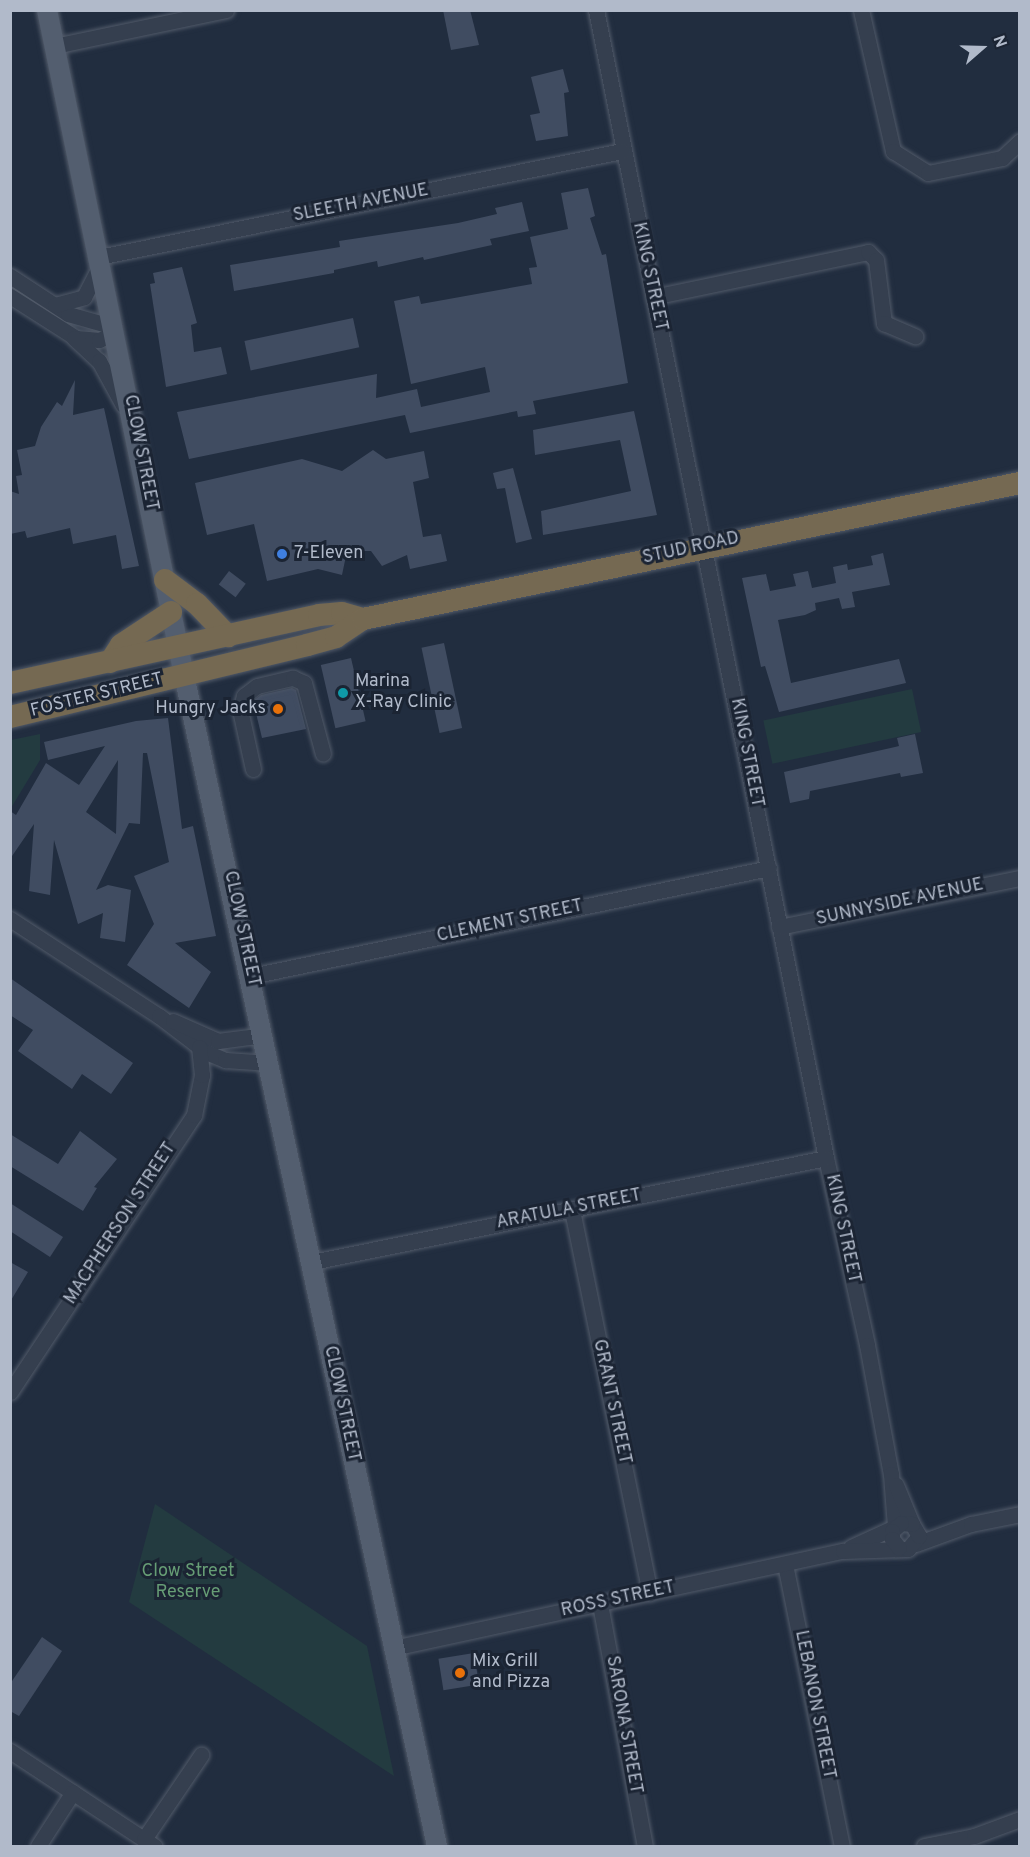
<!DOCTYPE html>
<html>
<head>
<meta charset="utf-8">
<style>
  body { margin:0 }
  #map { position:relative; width:1030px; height:1857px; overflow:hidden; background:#212d3f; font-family:Overpass,sans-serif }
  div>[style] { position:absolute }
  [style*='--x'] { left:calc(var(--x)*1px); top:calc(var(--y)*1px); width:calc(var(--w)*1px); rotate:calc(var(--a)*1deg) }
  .green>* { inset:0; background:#233b40; transform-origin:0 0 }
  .building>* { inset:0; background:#404c61; transform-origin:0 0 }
  .roads { filter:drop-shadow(0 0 2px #515a69) drop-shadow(0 0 2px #515a69) }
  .minor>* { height:15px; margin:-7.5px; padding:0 7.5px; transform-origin:7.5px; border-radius:7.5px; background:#353f4f }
  .major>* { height:20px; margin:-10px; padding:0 10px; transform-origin:10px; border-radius:10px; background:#535e6f }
  .highway>* { height:22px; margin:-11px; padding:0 11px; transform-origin:11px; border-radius:11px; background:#756952 }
  .dots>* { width:16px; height:16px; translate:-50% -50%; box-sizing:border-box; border:3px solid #1b2433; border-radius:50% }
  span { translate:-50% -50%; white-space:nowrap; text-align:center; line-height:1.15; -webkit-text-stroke:6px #1b2433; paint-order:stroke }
  .street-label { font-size:18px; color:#b1baca }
  .poi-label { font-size:18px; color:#b1baca }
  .left { translate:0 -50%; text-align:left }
  .right { translate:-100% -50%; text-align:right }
  .park-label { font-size:18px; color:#669d75 }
  .frame { position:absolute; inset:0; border:12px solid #b1baca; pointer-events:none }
  .north { position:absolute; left:952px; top:18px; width:60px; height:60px; -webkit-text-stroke:4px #1b2433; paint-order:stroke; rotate:70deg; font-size:16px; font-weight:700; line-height:24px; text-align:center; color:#b1baca }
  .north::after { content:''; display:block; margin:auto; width:21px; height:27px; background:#b1baca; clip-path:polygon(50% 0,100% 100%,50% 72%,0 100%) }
</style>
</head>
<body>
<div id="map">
  <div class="green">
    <div style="left:912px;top:689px;width:44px;height:152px;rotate:78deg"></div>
    <div style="clip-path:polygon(40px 734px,40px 760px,11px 808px,11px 740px)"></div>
    <div style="clip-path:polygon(155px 1504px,367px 1646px,394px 1776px,129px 1602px)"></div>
  </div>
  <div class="building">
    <div style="clip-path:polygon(443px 10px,470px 10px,479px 45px,451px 50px)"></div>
    <div style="clip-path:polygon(563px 69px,569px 92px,564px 93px,568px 136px,536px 141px,530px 115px,540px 113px,531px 77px)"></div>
    <div style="clip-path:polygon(588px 188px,595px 216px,590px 218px,602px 255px,606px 254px,628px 383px,533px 401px,536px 414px,518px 417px,517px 411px,410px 433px,405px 415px,189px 459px,177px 412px,377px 374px,376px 398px,417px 389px,421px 407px,490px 392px,485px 367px,411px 384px,394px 301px,419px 296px,421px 304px,532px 284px,529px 268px,537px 267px,530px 237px,568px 229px,561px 193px)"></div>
    <div style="clip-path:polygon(522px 202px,529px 231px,490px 239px,492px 245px,424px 260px,423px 257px,378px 267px,377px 261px,334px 270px,334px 273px,234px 291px,230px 265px,340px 247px,339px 241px,458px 223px,497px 214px,495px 208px)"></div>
    <div style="clip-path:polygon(182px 267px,197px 323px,191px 325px,194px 352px,221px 347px,227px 374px,166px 387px,150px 284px,155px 283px,153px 273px)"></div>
    <div style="left:353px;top:318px;width:30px;height:111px;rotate:78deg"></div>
    <div style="clip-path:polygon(75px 380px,73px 415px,104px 408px,139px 566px,122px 569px,116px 535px,73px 544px,70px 528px,27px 538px,25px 531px,10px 534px,10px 491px,19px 494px,16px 476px,22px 475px,17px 450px,35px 446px,41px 427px,57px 402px,62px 406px)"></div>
    <div style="clip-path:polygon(634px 411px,657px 515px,543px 535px,541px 511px,631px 491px,620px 440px,535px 455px,533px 430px)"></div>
    <div style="clip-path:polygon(373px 450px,386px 459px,424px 451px,429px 478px,413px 482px,423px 537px,441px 534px,447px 561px,410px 569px,407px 555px,382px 566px,371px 551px,347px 551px,342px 575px,318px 569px,267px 581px,254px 524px,207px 535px,195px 483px,302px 459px,342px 471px)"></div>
    <div style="clip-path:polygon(513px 468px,532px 539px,516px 543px,505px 488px,497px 489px,493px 473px)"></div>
    <div style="clip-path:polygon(883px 553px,890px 585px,852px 592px,855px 607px,842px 609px,839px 598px,815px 603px,816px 610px,805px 615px,778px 620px,791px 683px,899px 659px,906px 683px,779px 712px,765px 666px,761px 667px,742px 578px,766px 574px,770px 591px,796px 586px,793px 574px,808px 571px,812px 588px,836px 583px,833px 567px,847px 564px,848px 570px,873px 565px,871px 556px)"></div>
    <div style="left:229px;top:571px;width:21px;height:17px;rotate:37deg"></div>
    <div style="left:444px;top:643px;width:87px;height:23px;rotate:78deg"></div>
    <div style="left:351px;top:658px;width:65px;height:31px;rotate:77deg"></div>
    <div style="clip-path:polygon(292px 688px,296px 690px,306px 729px,262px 738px,253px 701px,261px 695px)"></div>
    <div style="clip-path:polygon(evenodd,168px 718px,182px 829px,193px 826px,216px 936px,175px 943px,211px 972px,189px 1008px,127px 965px,154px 924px,134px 876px,169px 862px,147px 753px,143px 753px,140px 824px,129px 823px,96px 890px,108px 885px,131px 890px,125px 942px,100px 938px,103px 913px,78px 924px,54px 840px,50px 895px,29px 891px,34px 824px,10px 859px,10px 811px,16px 815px,46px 763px,79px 785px,105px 746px,48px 760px,44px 742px,136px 721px,168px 718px,118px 760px,116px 834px,86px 812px,118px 760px)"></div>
    <div style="clip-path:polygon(915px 734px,923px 773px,901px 777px,900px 773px,810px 791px,809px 799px,790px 803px,784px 772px,895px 747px,899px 746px,897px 738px)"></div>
    <div style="clip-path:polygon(10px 978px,133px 1063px,111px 1094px,82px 1074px,72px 1089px,18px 1051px,33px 1030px,10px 1015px)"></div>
    <div style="clip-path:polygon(80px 1131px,117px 1159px,94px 1187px,97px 1188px,83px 1211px,10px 1166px,10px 1134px,58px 1164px)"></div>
    <div style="clip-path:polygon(10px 1203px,63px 1237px,50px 1257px,10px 1231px)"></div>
    <div style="clip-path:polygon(10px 1262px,28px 1272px,10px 1302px)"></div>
    <div style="clip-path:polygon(42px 1637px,62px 1651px,19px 1716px,10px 1711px,10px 1684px)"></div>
    <div style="left:474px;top:1653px;width:32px;height:36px;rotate:81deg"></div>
  </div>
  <div class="roads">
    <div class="minor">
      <div style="--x:596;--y:10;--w:1171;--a:78.67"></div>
      <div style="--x:826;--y:1158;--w:191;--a:77.6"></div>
      <div style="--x:867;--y:1345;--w:131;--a:79.5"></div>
      <div style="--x:891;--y:1474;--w:52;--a:85.6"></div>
      <div style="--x:861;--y:10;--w:145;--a:77.2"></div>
      <div style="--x:893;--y:151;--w:41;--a:32.2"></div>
      <div style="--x:928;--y:173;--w:76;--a:-11.5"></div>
      <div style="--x:1002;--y:158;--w:25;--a:-43"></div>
      <div style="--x:54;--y:46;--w:176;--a:-11.8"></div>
      <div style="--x:99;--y:257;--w:534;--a:-11.46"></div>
      <div style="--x:10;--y:276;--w:69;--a:33.2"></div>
      <div style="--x:68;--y:314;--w:48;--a:15.8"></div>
      <div style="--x:10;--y:296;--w:78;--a:32.5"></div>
      <div style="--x:76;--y:338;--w:23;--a:5"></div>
      <div style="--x:99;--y:340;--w:17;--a:-24"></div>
      <div style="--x:653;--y:297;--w:220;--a:-11.8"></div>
      <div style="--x:868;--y:252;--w:11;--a:45"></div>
      <div style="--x:876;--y:260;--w:64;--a:82.8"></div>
      <div style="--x:884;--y:323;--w:34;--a:23"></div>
      <div style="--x:55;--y:305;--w:30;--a:-15"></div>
      <div style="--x:84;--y:297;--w:35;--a:-63"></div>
      <div style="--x:74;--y:338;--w:34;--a:43"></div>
      <div style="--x:99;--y:361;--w:50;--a:61.4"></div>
      <div style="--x:253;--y:769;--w:60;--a:-102.4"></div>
      <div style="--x:240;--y:710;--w:15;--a:-74"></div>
      <div style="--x:244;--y:696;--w:16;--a:-38"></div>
      <div style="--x:257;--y:686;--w:37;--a:-13"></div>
      <div style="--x:293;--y:678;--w:12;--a:24"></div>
      <div style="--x:304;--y:683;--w:73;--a:75"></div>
      <div style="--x:10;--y:919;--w:178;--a:33.1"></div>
      <div style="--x:159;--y:1016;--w:59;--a:37.5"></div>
      <div style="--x:206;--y:1052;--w:21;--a:23"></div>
      <div style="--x:225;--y:1060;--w:45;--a:3.8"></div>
      <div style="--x:779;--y:927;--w:246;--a:-11.5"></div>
      <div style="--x:251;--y:976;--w:529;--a:-11.78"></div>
      <div style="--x:173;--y:1021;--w:49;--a:24"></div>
      <div style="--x:218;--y:1041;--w:46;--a:-7.4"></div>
      <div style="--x:572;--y:1210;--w:391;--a:78.5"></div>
      <div style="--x:312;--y:1262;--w:524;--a:-11.44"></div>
      <div style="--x:10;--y:1392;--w:333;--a:-56.4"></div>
      <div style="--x:194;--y:1115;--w:41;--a:-78.7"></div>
      <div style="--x:202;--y:1075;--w:28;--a:-96"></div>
      <div style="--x:896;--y:1485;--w:42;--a:67.7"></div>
      <div style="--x:916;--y:1544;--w:59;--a:-20"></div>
      <div style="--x:971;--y:1524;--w:50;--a:-11.5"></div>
      <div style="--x:851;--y:1547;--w:48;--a:-24.4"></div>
      <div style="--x:785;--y:1564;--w:288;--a:78.6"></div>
      <div style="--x:600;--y:1604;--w:246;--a:79.5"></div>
      <div style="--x:393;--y:1648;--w:460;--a:-12.2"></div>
      <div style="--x:843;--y:1551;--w:65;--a:-1.8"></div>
      <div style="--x:908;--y:1549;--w:17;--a:-50"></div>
      <div style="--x:919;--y:1536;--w:14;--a:-120"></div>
      <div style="--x:912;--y:1524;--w:11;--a:-175"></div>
      <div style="--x:901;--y:1523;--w:12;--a:138"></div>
      <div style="--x:892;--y:1531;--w:8;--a:90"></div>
      <div style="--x:892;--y:1539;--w:11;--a:52"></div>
      <div style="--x:10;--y:1751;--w:173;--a:33.4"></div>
      <div style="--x:144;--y:1839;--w:102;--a:-55.8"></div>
      <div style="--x:38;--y:1846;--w:64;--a:-57.1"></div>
      <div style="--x:924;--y:1846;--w:51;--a:-11.3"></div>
      <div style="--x:974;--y:1836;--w:49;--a:-20.3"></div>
    </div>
    <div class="major">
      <div style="--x:47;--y:10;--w:679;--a:78.36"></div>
      <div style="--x:184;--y:675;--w:1198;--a:77.81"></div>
    </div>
    <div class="highway">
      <div style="--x:165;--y:580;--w:40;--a:37"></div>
      <div style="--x:197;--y:604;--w:45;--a:45.9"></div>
      <div style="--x:110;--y:662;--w:20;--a:-57"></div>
      <div style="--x:121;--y:645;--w:60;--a:-33.4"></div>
      <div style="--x:10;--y:683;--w:316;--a:-12.4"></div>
      <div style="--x:319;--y:615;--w:23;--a:-5"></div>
      <div style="--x:342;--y:613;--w:22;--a:16"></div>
      <div style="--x:10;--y:717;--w:306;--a:-13.6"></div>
      <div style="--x:307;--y:645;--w:30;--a:-15"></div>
      <div style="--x:336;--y:637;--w:32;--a:-34"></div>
      <div style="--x:363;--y:619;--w:671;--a:-11.7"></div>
    </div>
  </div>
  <div class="dots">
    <div style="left:282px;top:554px;background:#3f7fe0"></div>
    <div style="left:343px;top:693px;background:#0f9aa8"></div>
    <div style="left:278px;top:709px;background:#e8710a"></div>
    <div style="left:460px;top:1673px;background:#e8710a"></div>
  </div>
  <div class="street-label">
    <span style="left:361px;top:204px;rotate:-11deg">SLEETH AVENUE</span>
    <span style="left:649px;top:277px;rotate:78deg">KING STREET</span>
    <span style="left:140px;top:453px;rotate:79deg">CLOW STREET</span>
    <span style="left:691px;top:549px;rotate:-12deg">STUD ROAD</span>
    <span style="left:97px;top:696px;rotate:-14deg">FOSTER STREET</span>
    <span style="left:746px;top:753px;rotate:79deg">KING STREET</span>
    <span style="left:900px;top:903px;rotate:-12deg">SUNNYSIDE AVENUE</span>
    <span style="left:510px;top:922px;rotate:-12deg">CLEMENT STREET</span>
    <span style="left:241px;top:929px;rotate:78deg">CLOW STREET</span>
    <span style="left:569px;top:1210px;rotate:-11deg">ARATULA STREET</span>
    <span style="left:121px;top:1224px;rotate:-57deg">MACPHERSON STREET</span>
    <span style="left:842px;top:1229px;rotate:78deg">KING STREET</span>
    <span style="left:611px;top:1402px;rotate:78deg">GRANT STREET</span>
    <span style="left:341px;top:1404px;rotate:78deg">CLOW STREET</span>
    <span style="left:618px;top:1600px;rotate:-12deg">ROSS STREET</span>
    <span style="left:814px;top:1705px;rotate:79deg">LEBANON STREET</span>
    <span style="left:623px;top:1725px;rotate:80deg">SARONA STREET</span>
  </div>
  <div class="poi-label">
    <span class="left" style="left:294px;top:554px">7-Eleven</span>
    <span class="left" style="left:355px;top:693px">Marina<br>X-Ray Clinic</span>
    <span class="right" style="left:266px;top:709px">Hungry Jacks</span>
    <span class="left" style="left:472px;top:1673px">Mix Grill<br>and Pizza</span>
  </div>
  <div class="park-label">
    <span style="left:188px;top:1583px">Clow Street<br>Reserve</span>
  </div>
  <div class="frame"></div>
  <div class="north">N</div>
</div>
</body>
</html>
